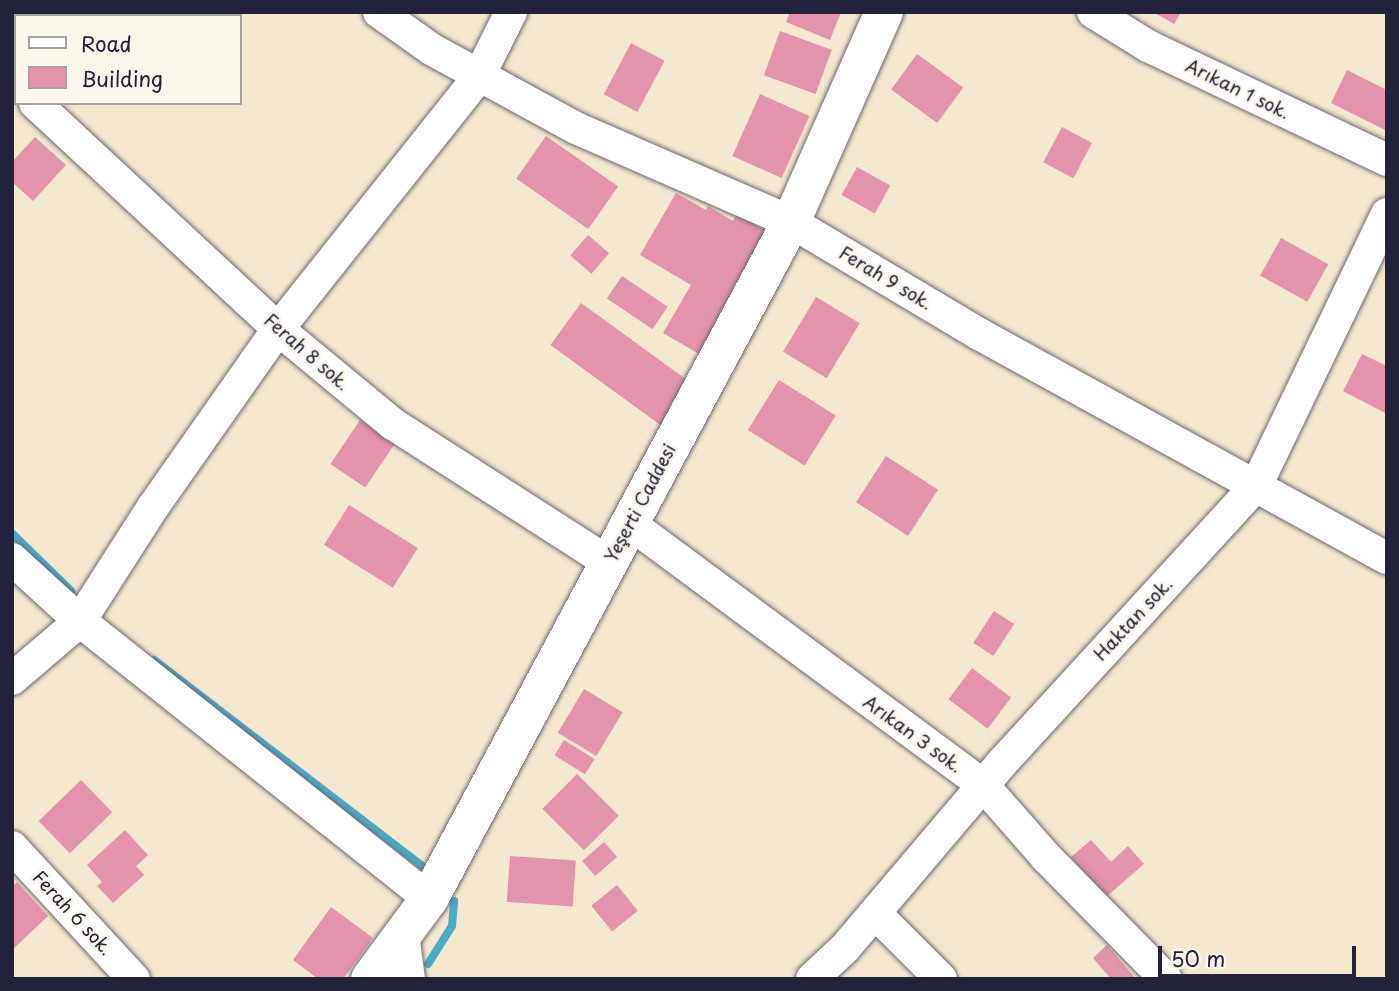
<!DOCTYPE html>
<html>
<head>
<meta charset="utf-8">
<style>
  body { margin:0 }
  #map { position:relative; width:1399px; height:991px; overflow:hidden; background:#f4e8cf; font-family:"Playpen Sans",sans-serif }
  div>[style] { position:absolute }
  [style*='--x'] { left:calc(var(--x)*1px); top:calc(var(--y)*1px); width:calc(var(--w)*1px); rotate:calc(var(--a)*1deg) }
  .stream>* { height:8px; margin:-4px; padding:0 4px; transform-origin:4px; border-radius:4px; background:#4aabc9 }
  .building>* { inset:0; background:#e493ad; transform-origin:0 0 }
  .roads { filter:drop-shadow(0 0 2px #6c676f) drop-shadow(0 0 2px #6c676f) }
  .minor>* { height:32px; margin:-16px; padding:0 16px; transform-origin:16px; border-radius:16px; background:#fff }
  .tertiary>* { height:38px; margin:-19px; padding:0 19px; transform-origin:19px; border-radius:19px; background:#fff }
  span { translate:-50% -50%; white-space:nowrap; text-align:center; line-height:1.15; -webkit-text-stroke:6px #fbf7ec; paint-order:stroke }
  .street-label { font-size:18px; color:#22223b }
  .frame { position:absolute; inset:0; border:14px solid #22223b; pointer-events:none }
  .legend { position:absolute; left:14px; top:14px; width:228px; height:91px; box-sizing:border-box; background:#fbf7ec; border:2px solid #a4a2a5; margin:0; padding:9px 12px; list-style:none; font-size:21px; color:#22223b }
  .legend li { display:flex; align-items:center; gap:14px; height:35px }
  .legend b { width:35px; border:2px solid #a4a2a5 }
  .scale { position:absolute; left:1158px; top:946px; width:198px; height:32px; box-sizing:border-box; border:4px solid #22223b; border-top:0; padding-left:9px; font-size:21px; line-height:24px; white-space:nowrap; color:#22223b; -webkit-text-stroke:5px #fbf7ec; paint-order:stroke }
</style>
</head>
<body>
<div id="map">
  <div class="stream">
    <div style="--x:12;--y:533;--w:83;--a:44.5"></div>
    <div style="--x:154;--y:660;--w:337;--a:37.5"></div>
    <div style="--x:428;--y:964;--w:45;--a:-57.7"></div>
    <div style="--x:452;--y:926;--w:25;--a:-85"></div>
  </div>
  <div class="building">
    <div style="clip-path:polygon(790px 12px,841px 12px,830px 40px,786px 22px)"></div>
    <div style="clip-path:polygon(1153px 12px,1181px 12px,1174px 24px)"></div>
    <div style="left:780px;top:31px;width:55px;height:47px;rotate:20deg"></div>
    <div style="left:631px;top:43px;width:38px;height:58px;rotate:28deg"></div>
    <div style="left:917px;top:54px;width:57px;height:44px;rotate:36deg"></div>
    <div style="clip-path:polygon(1347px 70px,1387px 90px,1387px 131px,1331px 103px)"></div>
    <div style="left:760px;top:94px;width:54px;height:68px;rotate:24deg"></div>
    <div style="left:1062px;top:127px;width:34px;height:40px;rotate:28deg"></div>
    <div style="left:546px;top:136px;width:88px;height:52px;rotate:35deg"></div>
    <div style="clip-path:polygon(35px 137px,66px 165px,33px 201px,12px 182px,12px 162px)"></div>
    <div style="left:857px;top:167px;width:38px;height:32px;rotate:29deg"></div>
    <div style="clip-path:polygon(676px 193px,706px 210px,708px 206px,733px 221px,737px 214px,776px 237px,708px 359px,663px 333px,691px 285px,640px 255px)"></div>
    <div style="left:588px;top:235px;width:28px;height:27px;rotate:41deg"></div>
    <div style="left:1281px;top:238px;width:54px;height:43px;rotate:29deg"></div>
    <div style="left:622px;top:276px;width:55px;height:27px;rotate:34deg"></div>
    <div style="left:816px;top:297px;width:51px;height:64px;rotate:31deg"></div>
    <div style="left:581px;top:303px;width:138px;height:52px;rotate:36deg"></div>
    <div style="clip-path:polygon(1362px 354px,1387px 366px,1387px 414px,1343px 391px)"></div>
    <div style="left:779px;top:380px;width:67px;height:59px;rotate:32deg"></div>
    <div style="left:360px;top:420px;width:42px;height:53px;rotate:34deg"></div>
    <div style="left:886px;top:456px;width:62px;height:55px;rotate:33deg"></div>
    <div style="left:349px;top:505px;width:81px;height:47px;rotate:32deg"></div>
    <div style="left:994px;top:611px;width:24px;height:38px;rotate:33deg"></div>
    <div style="left:972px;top:668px;width:49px;height:39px;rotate:37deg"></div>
    <div style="left:584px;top:689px;width:45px;height:51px;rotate:31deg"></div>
    <div style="left:564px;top:740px;width:36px;height:18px;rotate:32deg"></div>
    <div style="left:577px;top:774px;width:59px;height:49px;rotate:45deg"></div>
    <div style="left:81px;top:780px;width:45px;height:59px;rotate:46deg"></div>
    <div style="clip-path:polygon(125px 830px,148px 855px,136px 866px,144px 875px,113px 903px,97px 886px,102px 882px,87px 865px)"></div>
    <div style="clip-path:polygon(1091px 840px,1111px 862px,1128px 846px,1144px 864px,1106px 897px,1071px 857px)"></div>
    <div style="left:604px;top:842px;width:20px;height:29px;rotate:49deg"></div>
    <div style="left:510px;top:856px;width:66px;height:46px;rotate:4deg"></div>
    <div style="clip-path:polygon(17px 882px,48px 916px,12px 950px,12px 886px)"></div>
    <div style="left:617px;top:885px;width:33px;height:33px;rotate:51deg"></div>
    <div style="clip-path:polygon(331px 907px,373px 938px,343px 979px,318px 979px,293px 960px)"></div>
    <div style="clip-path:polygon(1107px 945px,1136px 979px,1111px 979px,1093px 958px)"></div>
  </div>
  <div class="roads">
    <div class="minor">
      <div style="--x:379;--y:12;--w:64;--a:35.4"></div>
      <div style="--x:431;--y:49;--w:165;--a:28.6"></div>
      <div style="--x:576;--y:128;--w:235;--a:23.6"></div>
      <div style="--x:791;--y:222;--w:219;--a:30.8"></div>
      <div style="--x:979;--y:334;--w:465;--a:28.8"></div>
      <div style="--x:1093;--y:12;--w:65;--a:31.7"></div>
      <div style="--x:1148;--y:46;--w:265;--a:25.5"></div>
      <div style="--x:12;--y:82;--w:5;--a:37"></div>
      <div style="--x:35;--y:103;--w:332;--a:42.9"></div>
      <div style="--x:278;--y:329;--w:149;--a:39.6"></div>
      <div style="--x:393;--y:424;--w:255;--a:32.7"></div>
      <div style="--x:629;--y:523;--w:440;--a:36.5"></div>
      <div style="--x:983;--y:785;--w:96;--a:48.8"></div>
      <div style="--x:1046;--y:857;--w:171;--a:45.5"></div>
      <div style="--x:12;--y:559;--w:92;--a:42.4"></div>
      <div style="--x:80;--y:621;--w:446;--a:38.5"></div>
      <div style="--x:12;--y:679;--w:89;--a:-40.5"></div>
      <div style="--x:80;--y:621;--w:135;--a:-57.4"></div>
      <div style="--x:153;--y:507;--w:218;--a:-54.9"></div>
      <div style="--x:278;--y:329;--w:323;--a:-51.5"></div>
      <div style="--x:479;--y:76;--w:72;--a:-63.4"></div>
      <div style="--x:12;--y:847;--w:180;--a:47.3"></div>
      <div style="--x:875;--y:913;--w:93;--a:45"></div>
      <div style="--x:403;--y:934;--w:45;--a:82.4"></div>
      <div style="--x:812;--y:979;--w:45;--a:-43.2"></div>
      <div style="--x:845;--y:948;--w:241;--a:-49.7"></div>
      <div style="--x:1001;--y:764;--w:377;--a:-47.5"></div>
      <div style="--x:1256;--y:486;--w:302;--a:-64.3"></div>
    </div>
    <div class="tertiary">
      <div style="--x:370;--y:979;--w:99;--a:-53.6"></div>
      <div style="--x:429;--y:899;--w:768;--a:-61.87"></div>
      <div style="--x:791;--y:222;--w:230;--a:-66.1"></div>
    </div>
  </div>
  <div class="street-label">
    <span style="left:1238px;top:89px;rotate:26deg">Arıkan 1 sok.</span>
    <span style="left:886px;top:278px;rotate:31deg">Ferah 9 sok.</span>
    <span style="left:307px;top:352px;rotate:41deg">Ferah 8 sok.</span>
    <span style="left:640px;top:503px;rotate:-62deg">Yeşerti Caddesi</span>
    <span style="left:1133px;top:619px;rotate:-47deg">Haktan sok.</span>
    <span style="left:913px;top:734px;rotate:36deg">Arıkan 3 sok.</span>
    <span style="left:73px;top:913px;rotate:47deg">Ferah 6 sok.</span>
  </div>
  <div class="frame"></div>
  <ul class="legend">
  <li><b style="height:9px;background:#fff"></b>Road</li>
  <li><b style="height:19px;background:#e493ad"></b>Building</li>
  </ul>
  <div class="scale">50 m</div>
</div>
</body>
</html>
